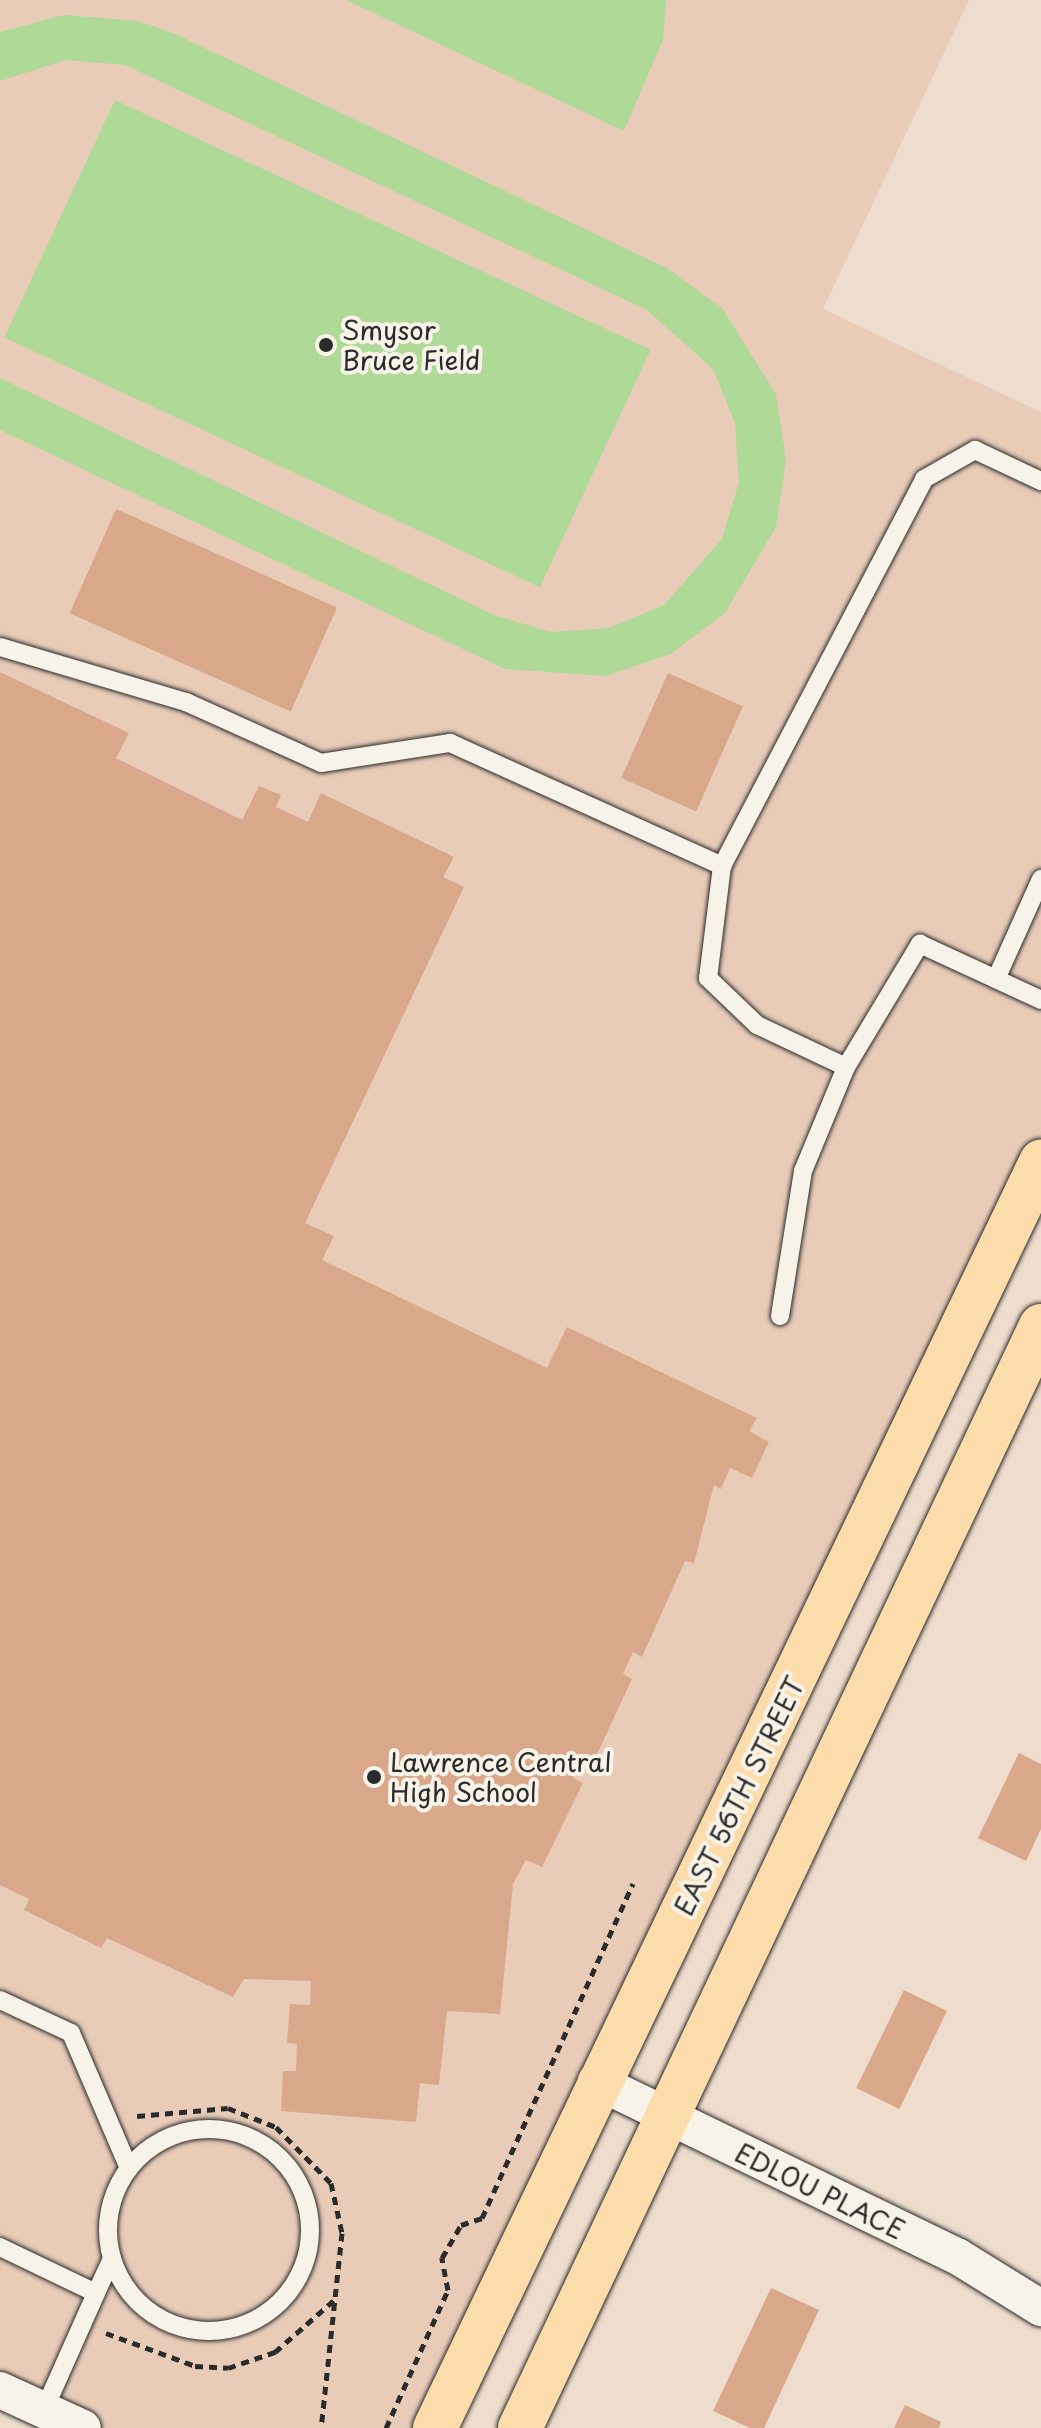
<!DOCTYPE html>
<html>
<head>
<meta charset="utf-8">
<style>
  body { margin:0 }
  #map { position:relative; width:1041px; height:2428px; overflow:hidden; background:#eedccc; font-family:"Playpen Sans",sans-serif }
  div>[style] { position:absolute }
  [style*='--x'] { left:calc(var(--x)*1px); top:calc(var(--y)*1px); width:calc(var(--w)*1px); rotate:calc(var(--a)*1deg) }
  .built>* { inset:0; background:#e8ccb8 }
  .green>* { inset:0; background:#afd996; transform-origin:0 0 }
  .building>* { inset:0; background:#d9a88b; transform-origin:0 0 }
  .path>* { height:5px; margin-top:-2.5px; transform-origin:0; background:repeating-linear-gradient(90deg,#2b2b2b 0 8px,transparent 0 14px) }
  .roads { filter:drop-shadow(0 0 2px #2b2b2b) drop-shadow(0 0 2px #2b2b2b) }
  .service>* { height:18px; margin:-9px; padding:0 9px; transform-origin:9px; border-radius:9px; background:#f7f3e8 }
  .service>.ring { margin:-9px; padding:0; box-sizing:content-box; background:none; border:18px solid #f7f3e8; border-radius:50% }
  .minor>* { height:36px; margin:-18px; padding:0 18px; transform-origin:18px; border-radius:18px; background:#f7f3e8 }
  .primary>* { height:44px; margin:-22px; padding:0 22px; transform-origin:22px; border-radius:22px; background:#fddcac }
  .dots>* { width:22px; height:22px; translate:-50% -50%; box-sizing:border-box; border:4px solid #f7f3e8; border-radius:50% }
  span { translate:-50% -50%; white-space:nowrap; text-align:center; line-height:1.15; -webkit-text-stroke:8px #f7f3e8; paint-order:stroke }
  .poi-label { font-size:26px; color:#2b2b2b }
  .left { translate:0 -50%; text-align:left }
  .street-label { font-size:26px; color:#2b2b2b }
</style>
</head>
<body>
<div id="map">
  <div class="built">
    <div style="clip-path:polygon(0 0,969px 0,823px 309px,1041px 412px,1041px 1164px,437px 2428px,84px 2428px,0 2390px)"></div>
  </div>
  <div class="green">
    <div style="clip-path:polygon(346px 0,666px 0,663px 40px,624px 131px)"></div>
    <div style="clip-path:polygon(64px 15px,139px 21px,175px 34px,667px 268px,722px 308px,776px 394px,786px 460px,776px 527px,725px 613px,671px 654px,606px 676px,505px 669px,0 430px,0 378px,494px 615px,551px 632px,609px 628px,664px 605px,722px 539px,739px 482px,735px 423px,713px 369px,647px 310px,125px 65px,66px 60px,0 81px,0 32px)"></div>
    <div style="left:115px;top:100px;width:591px;height:262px;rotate:25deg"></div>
  </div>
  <div class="building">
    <div style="left:116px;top:509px;width:242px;height:114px;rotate:24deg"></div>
    <div style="clip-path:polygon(0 672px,129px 733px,116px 758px,242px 820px,259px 786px,281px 795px,276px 807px,308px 822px,321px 793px,454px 857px,443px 877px,464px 887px,305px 1223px,334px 1236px,322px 1260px,547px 1368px,567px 1327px,757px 1418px,749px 1431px,769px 1442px,752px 1478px,730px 1468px,721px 1489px,714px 1485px,694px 1563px,685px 1561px,642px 1657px,633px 1652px,623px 1674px,632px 1679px,592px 1765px,582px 1760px,573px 1778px,583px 1783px,542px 1867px,526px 1860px,513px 1884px,500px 2014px,447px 2011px,439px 2085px,420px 2083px,416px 2122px,281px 2111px,283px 2071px,296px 2071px,297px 2044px,287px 2043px,290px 2004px,310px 2005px,311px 1981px,244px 1979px,233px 1997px,107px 1938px,101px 1948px,24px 1910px,29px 1899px,0 1885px)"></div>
    <div style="left:668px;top:673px;width:82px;height:115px;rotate:24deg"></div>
    <div style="clip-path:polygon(1019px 1753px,1041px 1764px,1041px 1829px,1026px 1861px,978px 1838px)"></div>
    <div style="left:904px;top:1990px;width:48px;height:109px;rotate:26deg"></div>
    <div style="clip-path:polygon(771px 2288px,819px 2310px,764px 2428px,750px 2428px,713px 2411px)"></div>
    <div style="clip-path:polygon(905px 2405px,941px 2422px,939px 2428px,894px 2428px)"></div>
  </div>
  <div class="path">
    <div style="--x:137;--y:2116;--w:91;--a:-5"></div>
    <div style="--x:228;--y:2108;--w:52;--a:21.6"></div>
    <div style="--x:276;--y:2127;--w:78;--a:45.5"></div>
    <div style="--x:331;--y:2183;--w:51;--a:77.6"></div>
    <div style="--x:342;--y:2233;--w:196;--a:96.1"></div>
    <div style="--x:106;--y:2333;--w:95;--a:20.3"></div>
    <div style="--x:195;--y:2366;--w:33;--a:3"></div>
    <div style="--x:228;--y:2368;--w:50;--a:-18.8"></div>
    <div style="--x:275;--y:2352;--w:79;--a:-41.4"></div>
    <div style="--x:386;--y:2428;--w:151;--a:-65.8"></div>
    <div style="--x:448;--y:2290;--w:33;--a:-101"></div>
    <div style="--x:442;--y:2258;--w:38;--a:-60"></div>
    <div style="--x:461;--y:2225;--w:22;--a:-18"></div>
    <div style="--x:482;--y:2218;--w:367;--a:-65.7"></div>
  </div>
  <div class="roads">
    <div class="service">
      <div style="--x:0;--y:647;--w:194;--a:16.5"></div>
      <div style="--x:186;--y:702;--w:148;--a:24.3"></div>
      <div style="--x:321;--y:763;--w:131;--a:-8.8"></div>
      <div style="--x:450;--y:743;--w:299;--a:24.3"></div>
      <div style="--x:722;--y:866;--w:113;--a:97.1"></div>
      <div style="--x:708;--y:978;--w:68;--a:43.8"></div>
      <div style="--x:757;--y:1025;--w:98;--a:25.3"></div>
      <div style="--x:722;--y:866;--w:437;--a:-62.4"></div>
      <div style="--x:924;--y:479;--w:59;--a:-29.6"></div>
      <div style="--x:975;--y:450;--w:73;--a:25.2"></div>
      <div style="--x:996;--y:979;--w:110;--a:-65.8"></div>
      <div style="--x:780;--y:1316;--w:147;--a:-81"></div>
      <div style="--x:803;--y:1171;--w:113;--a:-67.5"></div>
      <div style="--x:846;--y:1067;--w:144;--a:-59"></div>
      <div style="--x:920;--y:944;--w:133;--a:24.8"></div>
      <div style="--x:0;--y:2000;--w:78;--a:24.9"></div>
      <div style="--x:71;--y:2033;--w:147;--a:66.8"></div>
      <div class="ring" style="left:108px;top:2129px;width:184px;height:184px"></div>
      <div style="--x:0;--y:2247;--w:106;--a:25.6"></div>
      <div style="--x:96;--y:2293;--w:38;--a:-65"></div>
      <div style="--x:44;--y:2410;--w:128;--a:-66"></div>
    </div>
    <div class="minor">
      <div style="--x:596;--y:2081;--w:401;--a:25.9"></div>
      <div style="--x:957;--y:2256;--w:99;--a:31.8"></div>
      <div style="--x:0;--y:2390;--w:91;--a:24.6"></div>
    </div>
    <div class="primary">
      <div style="--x:435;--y:2428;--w:1404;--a:-64.42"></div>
      <div style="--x:520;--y:2428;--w:1219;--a:-64.7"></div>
    </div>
  </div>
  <div class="dots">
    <div style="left:326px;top:345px;background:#2b2b2b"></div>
    <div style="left:374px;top:1777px;background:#2b2b2b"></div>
  </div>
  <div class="poi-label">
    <span class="left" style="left:342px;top:345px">Smysor<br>Bruce Field</span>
    <span class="left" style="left:390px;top:1777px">Lawrence Central<br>High School</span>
  </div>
  <div class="street-label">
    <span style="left:739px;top:1796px;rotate:-64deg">EAST 56TH STREET</span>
    <span style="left:820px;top:2191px;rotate:26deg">EDLOU PLACE</span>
  </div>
</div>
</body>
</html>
